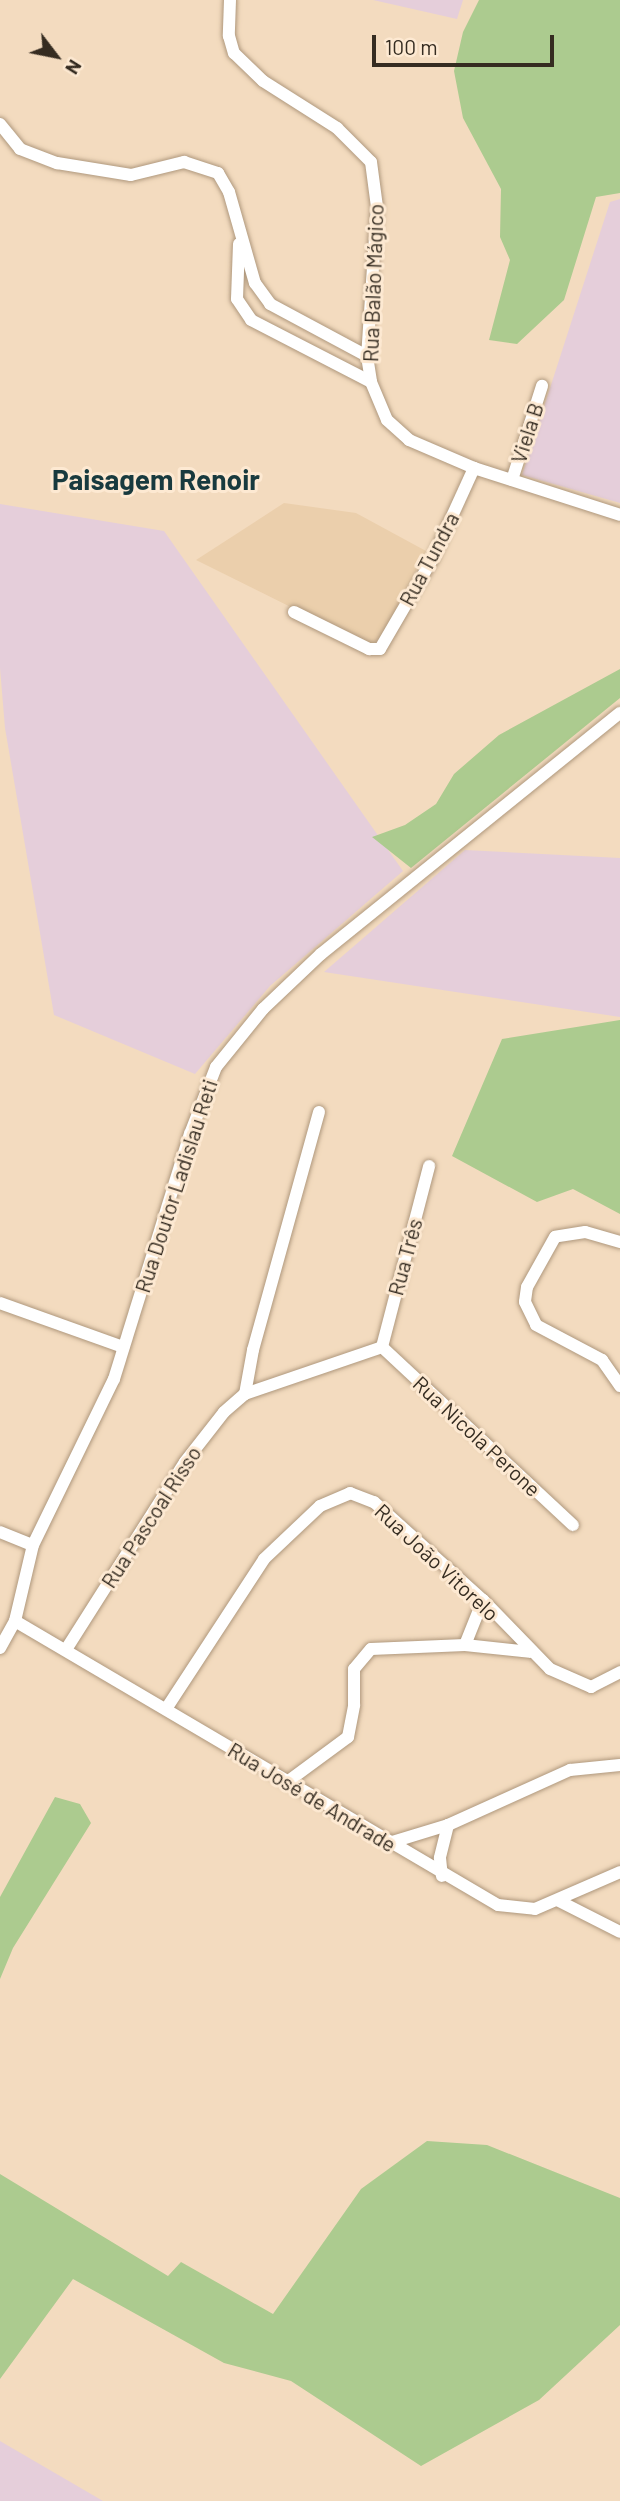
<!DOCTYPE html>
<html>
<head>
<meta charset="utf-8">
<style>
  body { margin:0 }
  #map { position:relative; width:620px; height:2501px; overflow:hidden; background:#f3dbbf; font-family:Barlow,sans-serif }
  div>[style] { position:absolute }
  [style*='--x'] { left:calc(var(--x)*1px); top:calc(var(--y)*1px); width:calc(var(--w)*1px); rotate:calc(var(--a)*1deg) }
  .built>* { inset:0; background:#ebcfac }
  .industrial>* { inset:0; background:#e5ceda }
  .green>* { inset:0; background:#accb8f }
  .roads { filter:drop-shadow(0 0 2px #af987d) drop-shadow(0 0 2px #af987d) }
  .minor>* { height:12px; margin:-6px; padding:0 6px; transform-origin:6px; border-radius:6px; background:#fff }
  span { translate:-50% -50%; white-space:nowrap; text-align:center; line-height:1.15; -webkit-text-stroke:6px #fde9d2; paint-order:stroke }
  .street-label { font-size:21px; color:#352c21 }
  .district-label { font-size:28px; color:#183a3e; font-weight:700 }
  .north { position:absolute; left:21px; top:21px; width:70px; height:70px; -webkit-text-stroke:5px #fde9d2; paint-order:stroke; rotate:122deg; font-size:19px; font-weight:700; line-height:28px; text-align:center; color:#352c21 }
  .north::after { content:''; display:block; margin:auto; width:24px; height:32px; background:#352c21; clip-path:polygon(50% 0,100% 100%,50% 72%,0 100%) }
  .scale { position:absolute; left:372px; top:35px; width:182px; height:32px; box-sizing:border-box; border:4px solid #352c21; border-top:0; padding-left:9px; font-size:21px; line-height:24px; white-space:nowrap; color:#352c21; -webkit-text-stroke:5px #fde9d2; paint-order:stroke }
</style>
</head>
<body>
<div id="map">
  <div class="built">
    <div style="clip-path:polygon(284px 503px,356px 513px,426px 551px,381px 638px,369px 646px,196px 560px)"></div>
  </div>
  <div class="industrial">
    <div style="clip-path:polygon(373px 0,463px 0,457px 19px)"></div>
    <div style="clip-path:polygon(620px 199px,620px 503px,522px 475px,610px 202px)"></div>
    <div style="clip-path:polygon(0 504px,164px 531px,403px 871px,270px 986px,195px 1074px,54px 1015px,5px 728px,0 668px)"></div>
    <div style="clip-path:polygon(465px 850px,620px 858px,620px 1017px,324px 972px)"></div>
    <div style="clip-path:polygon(0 2441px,103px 2501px,0 2501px)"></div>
  </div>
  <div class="green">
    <div style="clip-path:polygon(479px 0,620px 0,620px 193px,596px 197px,564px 300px,517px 344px,489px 340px,510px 260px,500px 237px,501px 189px,463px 118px,454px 71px,463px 32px)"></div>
    <div style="clip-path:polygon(620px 669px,620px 698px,411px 868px,372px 837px,405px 825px,436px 804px,454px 774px,499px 735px)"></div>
    <div style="clip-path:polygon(620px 1020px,620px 1214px,573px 1189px,537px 1202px,452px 1156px,502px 1039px)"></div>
    <div style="clip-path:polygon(55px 1797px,80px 1804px,91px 1823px,13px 1948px,0 1979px,0 1897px)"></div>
    <div style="clip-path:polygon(427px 2141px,487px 2145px,620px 2198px,620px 2325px,539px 2400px,421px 2466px,291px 2381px,224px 2363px,73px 2279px,0 2379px,0 2174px,168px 2276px,181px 2262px,273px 2314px,361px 2189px)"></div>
  </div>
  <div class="roads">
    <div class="minor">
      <div style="--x:230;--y:0;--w:36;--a:92"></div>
      <div style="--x:229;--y:36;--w:18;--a:74"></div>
      <div style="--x:234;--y:53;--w:40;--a:44"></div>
      <div style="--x:263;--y:81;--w:88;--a:32.4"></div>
      <div style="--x:337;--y:128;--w:48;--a:45"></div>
      <div style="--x:371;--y:162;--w:45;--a:82.4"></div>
      <div style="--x:377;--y:207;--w:149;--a:93.8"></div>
      <div style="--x:367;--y:356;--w:26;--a:81"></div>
      <div style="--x:371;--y:382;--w:41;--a:67.2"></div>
      <div style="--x:387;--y:420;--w:30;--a:42"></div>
      <div style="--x:409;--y:440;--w:71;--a:23.3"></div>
      <div style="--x:474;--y:468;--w:153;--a:17.8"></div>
      <div style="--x:0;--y:124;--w:32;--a:51"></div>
      <div style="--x:20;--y:149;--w:40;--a:21"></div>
      <div style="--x:57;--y:163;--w:75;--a:9.2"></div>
      <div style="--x:131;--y:175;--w:55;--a:-13.8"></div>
      <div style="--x:184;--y:162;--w:36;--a:18"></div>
      <div style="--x:218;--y:173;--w:22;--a:60"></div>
      <div style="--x:229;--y:192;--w:95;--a:74.1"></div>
      <div style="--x:255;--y:283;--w:26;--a:54"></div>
      <div style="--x:270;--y:304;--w:110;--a:28.2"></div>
      <div style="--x:239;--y:244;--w:55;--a:92.1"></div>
      <div style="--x:237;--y:299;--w:25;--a:56"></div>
      <div style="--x:251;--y:320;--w:135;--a:27.3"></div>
      <div style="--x:512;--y:480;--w:99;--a:-72.3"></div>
      <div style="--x:294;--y:612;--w:84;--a:26.3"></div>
      <div style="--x:369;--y:649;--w:11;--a:0"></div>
      <div style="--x:380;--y:649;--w:105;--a:-59.8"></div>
      <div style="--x:433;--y:558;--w:99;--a:-65.5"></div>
      <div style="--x:620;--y:1242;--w:36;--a:-164"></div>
      <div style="--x:585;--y:1232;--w:30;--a:171"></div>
      <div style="--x:555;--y:1237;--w:57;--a:119.2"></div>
      <div style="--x:527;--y:1287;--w:15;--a:98"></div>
      <div style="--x:525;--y:1302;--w:25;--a:64"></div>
      <div style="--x:536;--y:1325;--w:75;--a:27.9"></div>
      <div style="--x:602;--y:1360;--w:32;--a:55"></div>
      <div style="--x:0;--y:1303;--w:131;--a:19.7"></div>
      <div style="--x:382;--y:1347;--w:261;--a:43"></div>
      <div style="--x:382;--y:1347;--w:187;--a:-75.4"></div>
      <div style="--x:245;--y:1394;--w:145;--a:-18.9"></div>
      <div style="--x:0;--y:1532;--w:35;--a:22"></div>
      <div style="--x:483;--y:1600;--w:48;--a:111.8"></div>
      <div style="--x:465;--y:1645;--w:65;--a:6.1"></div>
      <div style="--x:15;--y:1621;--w:560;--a:30.46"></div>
      <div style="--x:498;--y:1905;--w:37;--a:6"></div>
      <div style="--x:535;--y:1909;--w:93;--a:-23.5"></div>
      <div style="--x:0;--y:1648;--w:31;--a:-61"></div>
      <div style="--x:15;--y:1621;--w:78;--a:-76.7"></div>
      <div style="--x:33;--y:1545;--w:185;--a:-64"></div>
      <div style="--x:114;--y:1379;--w:257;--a:-72.8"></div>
      <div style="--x:190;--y:1134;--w:72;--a:-68.8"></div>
      <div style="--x:216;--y:1067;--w:75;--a:-51"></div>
      <div style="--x:263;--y:1009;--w:80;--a:-43.5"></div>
      <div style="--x:321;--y:954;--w:384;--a:-38.9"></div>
      <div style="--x:67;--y:1648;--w:220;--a:-57.6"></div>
      <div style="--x:185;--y:1462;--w:63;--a:-52"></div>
      <div style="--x:224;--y:1412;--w:28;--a:-41"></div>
      <div style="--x:245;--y:1394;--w:45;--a:-79.7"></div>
      <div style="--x:253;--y:1350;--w:247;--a:-74.5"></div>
      <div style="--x:166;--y:1709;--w:179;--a:-56.8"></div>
      <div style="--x:264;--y:1559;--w:77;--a:-43.4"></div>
      <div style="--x:320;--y:1506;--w:33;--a:-23"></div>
      <div style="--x:350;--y:1493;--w:26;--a:21"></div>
      <div style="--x:374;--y:1502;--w:147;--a:42"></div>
      <div style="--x:483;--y:1600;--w:96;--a:45.8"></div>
      <div style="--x:550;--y:1669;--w:45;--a:23.7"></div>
      <div style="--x:591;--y:1687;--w:33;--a:-27"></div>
      <div style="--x:287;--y:1782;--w:76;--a:-36.4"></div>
      <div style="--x:348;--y:1737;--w:33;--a:-79"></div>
      <div style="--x:354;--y:1705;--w:36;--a:-90"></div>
      <div style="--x:354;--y:1669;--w:26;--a:-50"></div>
      <div style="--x:371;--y:1649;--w:94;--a:-2.4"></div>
      <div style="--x:448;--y:1825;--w:134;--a:-24.3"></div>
      <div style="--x:570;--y:1770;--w:50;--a:-5.7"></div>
      <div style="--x:389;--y:1843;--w:62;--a:-17"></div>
      <div style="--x:448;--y:1825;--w:34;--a:104"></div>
      <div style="--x:440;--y:1858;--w:18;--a:84"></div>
      <div style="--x:559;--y:1901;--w:68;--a:26.9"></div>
    </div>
  </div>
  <div class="street-label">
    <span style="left:373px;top:283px;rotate:-88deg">Rua Balão Mágico</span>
    <span style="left:527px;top:433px;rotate:-72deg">Viela B</span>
    <span style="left:429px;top:559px;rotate:-62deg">Rua Tundra</span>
    <span style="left:176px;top:1186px;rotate:-72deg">Rua Doutor Ladislau Reti</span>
    <span style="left:405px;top:1257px;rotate:-75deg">Rua Três</span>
    <span style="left:477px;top:1436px;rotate:43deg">Rua Nicola Perone</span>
    <span style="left:151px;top:1517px;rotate:-57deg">Rua Pascoal Risso</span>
    <span style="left:437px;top:1562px;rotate:43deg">Rua João Vitorelo</span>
    <span style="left:312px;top:1797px;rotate:31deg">Rua José de Andrade</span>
  </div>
  <div class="district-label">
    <span style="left:156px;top:479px">Paisagem Renoir</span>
  </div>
  <div class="north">N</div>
  <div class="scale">100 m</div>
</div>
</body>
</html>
